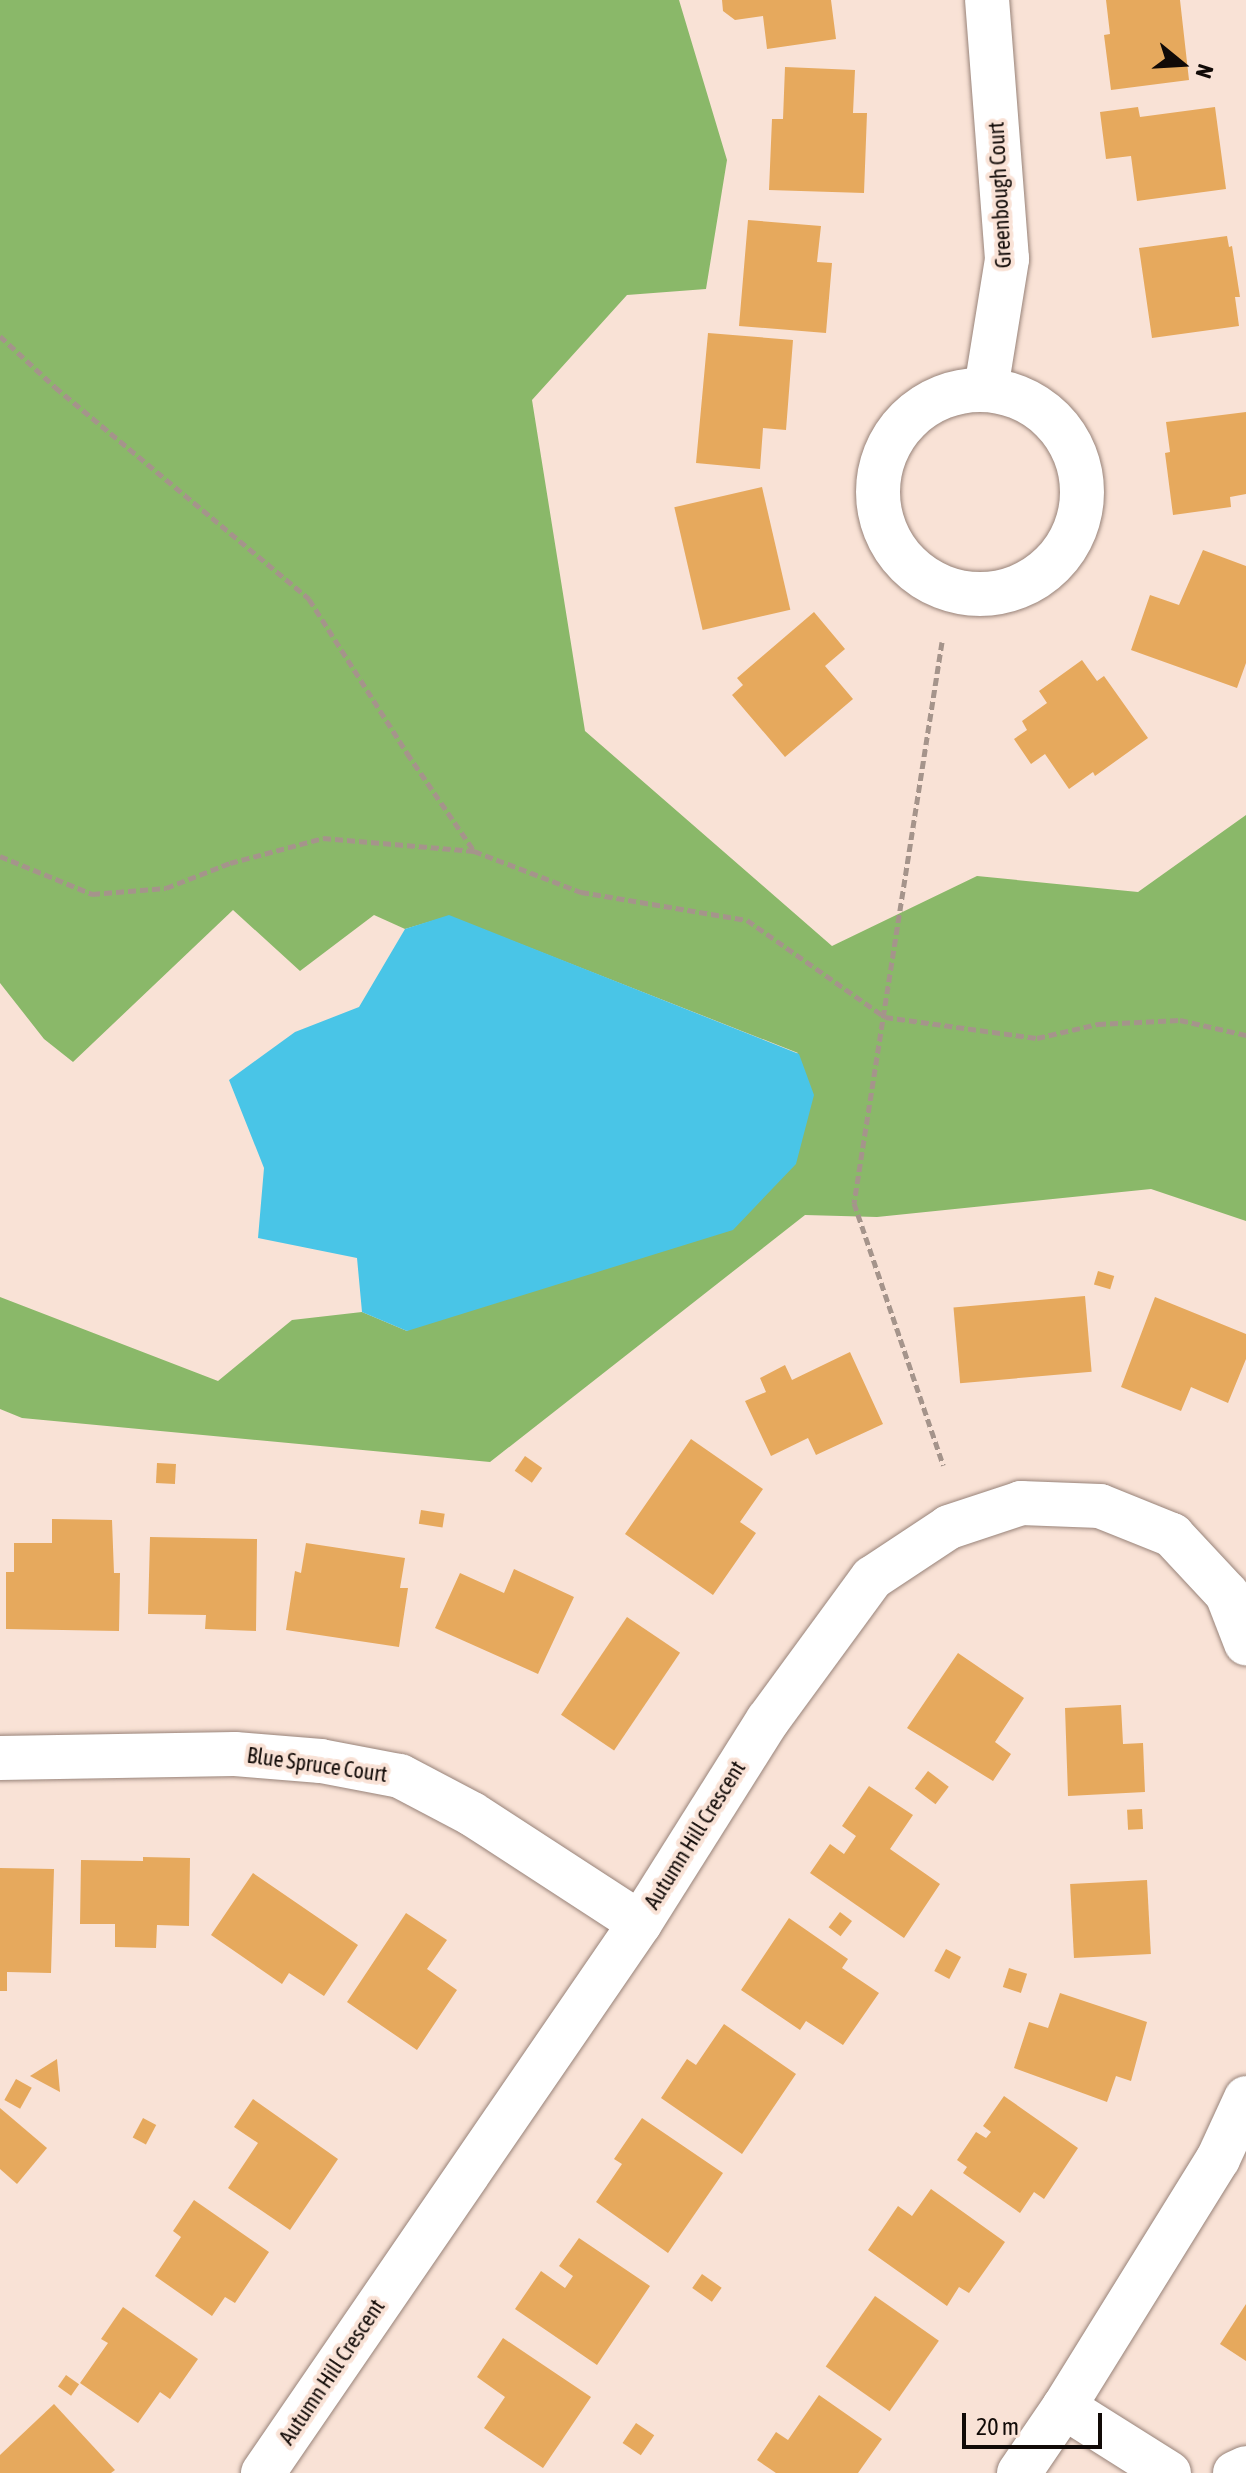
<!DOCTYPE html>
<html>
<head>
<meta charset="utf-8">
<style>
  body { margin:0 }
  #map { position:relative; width:1246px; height:2473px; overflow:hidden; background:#f9e2d6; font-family:"Asap Condensed",sans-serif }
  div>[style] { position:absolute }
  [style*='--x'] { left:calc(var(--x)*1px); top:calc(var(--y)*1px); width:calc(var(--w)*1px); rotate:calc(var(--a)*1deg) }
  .forest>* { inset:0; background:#8ab869 }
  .water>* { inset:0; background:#49c5e7 }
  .building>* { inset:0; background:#e6a95d; transform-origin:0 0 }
  .path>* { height:5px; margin-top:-2.5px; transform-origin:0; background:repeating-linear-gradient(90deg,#a5948b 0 8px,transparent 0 12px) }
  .roads { filter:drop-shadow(0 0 2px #988379) drop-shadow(0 0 2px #988379) }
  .street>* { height:44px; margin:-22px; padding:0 22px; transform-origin:22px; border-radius:22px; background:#fff }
  .street>.ring { margin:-22px; padding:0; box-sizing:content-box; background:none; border:44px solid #fff; border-radius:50% }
  span { translate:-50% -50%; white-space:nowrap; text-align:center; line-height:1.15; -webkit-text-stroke:8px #f9e2d6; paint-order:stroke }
  .street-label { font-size:22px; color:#110a07 }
  .north { position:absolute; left:1142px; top:24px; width:80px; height:80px; -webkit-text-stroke:6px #f9e2d6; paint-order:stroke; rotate:108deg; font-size:22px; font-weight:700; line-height:32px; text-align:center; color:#110a07 }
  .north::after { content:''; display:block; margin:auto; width:28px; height:36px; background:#110a07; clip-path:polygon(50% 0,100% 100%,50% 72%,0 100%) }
  .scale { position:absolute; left:962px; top:2413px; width:140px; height:36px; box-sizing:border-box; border:4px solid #110a07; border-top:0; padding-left:10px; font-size:24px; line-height:28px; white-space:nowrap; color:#110a07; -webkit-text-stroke:6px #f9e2d6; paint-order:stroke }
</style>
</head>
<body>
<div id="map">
  <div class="forest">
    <div style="clip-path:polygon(0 0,679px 0,727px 160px,706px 289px,627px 295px,532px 400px,585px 731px,832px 946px,977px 876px,1138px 892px,1246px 815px,1246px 1221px,1151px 1189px,877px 1217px,805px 1215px,490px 1462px,22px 1418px,0 1409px,0 1297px,218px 1381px,292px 1320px,362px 1312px,407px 1331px,798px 1053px,449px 916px,405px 929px,374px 915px,300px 971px,233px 910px,73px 1062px,44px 1039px,0 983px)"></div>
  </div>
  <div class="water">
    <div style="clip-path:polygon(449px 915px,799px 1054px,814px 1095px,796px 1164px,733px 1230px,407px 1331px,362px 1312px,357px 1258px,258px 1238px,264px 1168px,229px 1080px,295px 1032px,359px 1007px,405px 929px)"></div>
  </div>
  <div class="building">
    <div style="clip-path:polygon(722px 0,831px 0,836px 39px,767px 49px,763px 16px,735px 20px,723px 11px)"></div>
    <div style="clip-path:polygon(1106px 0,1180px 0,1189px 80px,1111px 90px,1104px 35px,1110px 34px)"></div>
    <div style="clip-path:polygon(785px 67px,855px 70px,853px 113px,867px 113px,864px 193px,769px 190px,772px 119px,783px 119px)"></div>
    <div style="clip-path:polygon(1138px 107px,1140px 117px,1215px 107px,1226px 189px,1137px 201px,1131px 156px,1106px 159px,1100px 112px)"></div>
    <div style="clip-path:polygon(748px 220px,821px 226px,817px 262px,832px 263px,826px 333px,739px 326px)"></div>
    <div style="clip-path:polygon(1227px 236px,1229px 247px,1232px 246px,1240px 297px,1235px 297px,1239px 326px,1152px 338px,1139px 248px)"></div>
    <div style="clip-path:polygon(708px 333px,793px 340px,786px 430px,763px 428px,760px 469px,696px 463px)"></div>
    <div style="clip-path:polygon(1246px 412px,1246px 494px,1230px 497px,1231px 507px,1173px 515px,1165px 453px,1170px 452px,1166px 422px)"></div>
    <div style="left:762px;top:487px;width:126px;height:90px;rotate:77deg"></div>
    <div style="clip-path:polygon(1203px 550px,1246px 566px,1246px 663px,1237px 688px,1131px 650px,1150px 595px,1179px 605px)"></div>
    <div style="clip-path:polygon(814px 612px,845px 649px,825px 666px,853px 699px,785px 757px,732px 695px,743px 685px,737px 678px)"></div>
    <div style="clip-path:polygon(1082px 660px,1097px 681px,1104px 676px,1148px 738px,1095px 776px,1093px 772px,1069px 789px,1045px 754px,1031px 764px,1014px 739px,1027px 730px,1022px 721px,1047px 703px,1039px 691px)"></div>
    <div style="left:1098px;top:1271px;width:17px;height:14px;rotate:17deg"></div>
    <div style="left:1085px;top:1296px;width:76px;height:132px;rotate:85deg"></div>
    <div style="clip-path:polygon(1155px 1297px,1246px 1334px,1246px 1359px,1228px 1403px,1191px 1387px,1181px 1411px,1121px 1387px)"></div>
    <div style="clip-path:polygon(850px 1352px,883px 1424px,816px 1455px,808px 1438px,771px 1456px,745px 1401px,766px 1392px,760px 1378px,785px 1365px,792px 1380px)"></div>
    <div style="clip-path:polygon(691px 1439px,763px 1489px,740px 1522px,756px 1533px,713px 1595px,625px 1534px)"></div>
    <div style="left:525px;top:1456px;width:21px;height:18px;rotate:35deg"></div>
    <div style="left:157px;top:1463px;width:19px;height:20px;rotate:3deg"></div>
    <div style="left:421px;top:1510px;width:24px;height:14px;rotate:9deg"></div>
    <div style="clip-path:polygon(52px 1519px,112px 1520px,114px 1573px,120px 1573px,119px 1631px,6px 1629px,6px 1572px,14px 1572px,14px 1543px,52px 1543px)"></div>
    <div style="clip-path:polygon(150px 1537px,257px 1539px,256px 1631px,205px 1629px,206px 1615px,148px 1614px)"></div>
    <div style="clip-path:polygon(306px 1543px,405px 1558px,400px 1588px,408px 1588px,399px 1647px,286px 1630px,295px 1571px,301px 1573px)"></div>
    <div style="clip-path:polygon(514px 1569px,574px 1597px,538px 1674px,435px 1628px,460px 1573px,504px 1593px)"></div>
    <div style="left:627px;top:1617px;width:64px;height:118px;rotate:34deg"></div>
    <div style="clip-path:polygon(958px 1653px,1024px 1698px,995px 1742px,1011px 1754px,993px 1781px,907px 1728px)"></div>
    <div style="clip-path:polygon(1121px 1705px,1123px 1744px,1143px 1743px,1145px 1792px,1068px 1796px,1065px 1708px)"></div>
    <div style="left:928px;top:1771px;width:26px;height:22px;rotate:37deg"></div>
    <div style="clip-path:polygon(869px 1786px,913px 1815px,890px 1849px,940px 1884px,904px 1938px,810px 1873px,830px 1844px,844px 1854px,856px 1836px,842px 1826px)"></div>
    <div style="left:1142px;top:1809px;width:20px;height:15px;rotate:87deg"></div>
    <div style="clip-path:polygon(143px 1857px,190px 1858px,189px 1926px,157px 1925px,156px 1948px,115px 1947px,115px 1924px,80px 1924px,81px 1860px,143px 1861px)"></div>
    <div style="clip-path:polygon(0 1868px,54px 1869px,51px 1973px,7px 1972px,7px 1991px,0 1991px)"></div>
    <div style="clip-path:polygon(253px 1873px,358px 1945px,324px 1996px,289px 1973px,282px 1984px,211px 1935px)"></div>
    <div style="left:1147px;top:1880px;width:74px;height:77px;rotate:87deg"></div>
    <div style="left:840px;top:1912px;width:15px;height:19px;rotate:37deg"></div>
    <div style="clip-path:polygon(406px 1913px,447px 1940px,427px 1969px,457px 1990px,417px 2050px,347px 2002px)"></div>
    <div style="clip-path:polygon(789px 1918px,848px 1959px,842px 1968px,879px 1993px,843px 2045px,806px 2021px,800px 2030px,741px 1990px)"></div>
    <div style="left:946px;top:1949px;width:17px;height:25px;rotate:28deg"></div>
    <div style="left:1009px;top:1968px;width:19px;height:20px;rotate:18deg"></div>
    <div style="clip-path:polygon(1060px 1993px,1147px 2022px,1131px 2081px,1116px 2076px,1107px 2102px,1014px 2068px,1029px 2022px,1048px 2028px)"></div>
    <div style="clip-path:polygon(724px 2024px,796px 2074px,742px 2154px,661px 2098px,687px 2059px,696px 2065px)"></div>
    <div style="clip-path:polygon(57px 2059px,60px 2092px,30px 2076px)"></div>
    <div style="left:16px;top:2079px;width:18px;height:24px;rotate:29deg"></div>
    <div style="clip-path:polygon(1004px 2096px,1078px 2148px,1044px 2199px,1034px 2192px,1020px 2213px,963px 2173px,967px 2167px,957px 2160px,976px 2132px,986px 2138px,991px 2132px,983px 2126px)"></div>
    <div style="clip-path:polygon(253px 2099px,338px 2159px,290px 2230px,228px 2188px,258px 2143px,234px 2127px)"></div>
    <div style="clip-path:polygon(0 2108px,47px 2148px,17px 2184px,0 2169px)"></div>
    <div style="left:143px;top:2118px;width:15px;height:22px;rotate:28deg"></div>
    <div style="clip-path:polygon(642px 2118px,723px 2173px,668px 2253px,596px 2202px,622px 2164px,614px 2159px)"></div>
    <div style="clip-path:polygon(931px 2189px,1005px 2242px,969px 2293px,959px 2287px,947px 2306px,868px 2250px,898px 2206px,912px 2216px)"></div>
    <div style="clip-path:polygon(194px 2200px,269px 2252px,235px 2303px,225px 2297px,212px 2316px,155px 2276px,181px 2237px,173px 2231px)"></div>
    <div style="clip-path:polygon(579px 2238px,650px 2286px,597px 2365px,515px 2309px,541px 2271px,565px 2288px,573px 2276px,559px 2266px)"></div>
    <div style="left:702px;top:2274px;width:24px;height:17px;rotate:35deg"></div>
    <div style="left:875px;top:2296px;width:78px;height:86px;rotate:35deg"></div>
    <div style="clip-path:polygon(1246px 2304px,1246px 2361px,1220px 2344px)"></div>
    <div style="clip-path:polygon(123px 2307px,198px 2359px,170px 2399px,160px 2392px,138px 2423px,80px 2383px,108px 2343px,101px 2339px)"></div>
    <div style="clip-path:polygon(503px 2338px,591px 2397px,543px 2468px,484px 2428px,505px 2397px,477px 2377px)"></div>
    <div style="left:66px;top:2375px;width:16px;height:14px;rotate:35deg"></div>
    <div style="clip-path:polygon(819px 2395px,882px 2439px,858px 2473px,776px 2473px,757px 2460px,776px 2432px,788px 2440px)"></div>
    <div style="clip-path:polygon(54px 2404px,115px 2470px,111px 2473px,0 2473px,0 2455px)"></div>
    <div style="left:636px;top:2423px;width:22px;height:24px;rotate:34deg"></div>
  </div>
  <div class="path">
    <div style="--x:0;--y:336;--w:75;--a:42.8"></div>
    <div style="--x:55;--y:387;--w:331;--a:39.8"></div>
    <div style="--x:309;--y:599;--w:183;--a:57.5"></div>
    <div style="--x:407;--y:753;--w:119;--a:55.6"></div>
    <div style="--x:942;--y:642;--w:568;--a:98.91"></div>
    <div style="--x:854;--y:1203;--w:277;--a:71.2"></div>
    <div style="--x:0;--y:856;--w:100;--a:22.4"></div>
    <div style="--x:92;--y:894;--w:74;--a:-4.6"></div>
    <div style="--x:166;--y:888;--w:69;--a:-21.3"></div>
    <div style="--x:230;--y:863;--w:96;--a:-15"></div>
    <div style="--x:323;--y:838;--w:152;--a:4.9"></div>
    <div style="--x:474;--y:851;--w:115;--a:21"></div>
    <div style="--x:581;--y:892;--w:168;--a:9.6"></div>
    <div style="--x:747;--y:920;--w:169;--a:35.1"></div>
    <div style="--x:885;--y:1017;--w:153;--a:7.9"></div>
    <div style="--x:1037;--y:1038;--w:63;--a:-12.9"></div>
    <div style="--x:1098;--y:1024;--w:82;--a:-2.8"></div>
    <div style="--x:1180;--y:1020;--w:68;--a:12.8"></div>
  </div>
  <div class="roads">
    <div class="street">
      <div style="--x:986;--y:389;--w:132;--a:-80.8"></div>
      <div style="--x:1007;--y:259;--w:260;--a:-94.4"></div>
      <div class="ring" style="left:878px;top:390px;width:160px;height:160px"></div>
      <div style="--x:0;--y:1758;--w:235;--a:-1"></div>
      <div style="--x:235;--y:1754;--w:86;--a:4.7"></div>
      <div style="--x:321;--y:1761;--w:80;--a:10.8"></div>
      <div style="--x:400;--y:1776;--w:81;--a:27.8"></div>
      <div style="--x:472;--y:1814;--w:200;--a:33"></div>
      <div style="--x:1064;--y:2407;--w:124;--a:32.2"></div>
      <div style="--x:263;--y:2473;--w:667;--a:-55.57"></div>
      <div style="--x:640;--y:1923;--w:240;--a:-57.8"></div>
      <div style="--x:768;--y:1720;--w:176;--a:-53.8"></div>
      <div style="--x:872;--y:1578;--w:92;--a:-33.5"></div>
      <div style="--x:949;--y:1527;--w:76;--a:-18.4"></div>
      <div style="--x:1021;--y:1503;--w:79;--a:2.2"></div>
      <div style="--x:1100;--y:1506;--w:78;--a:21.9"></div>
      <div style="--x:1172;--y:1535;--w:81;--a:47"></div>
      <div style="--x:1227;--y:1594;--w:53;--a:68.8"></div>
      <div style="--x:1019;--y:2473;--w:80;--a:-55.7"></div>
      <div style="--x:1064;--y:2407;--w:292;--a:-58.2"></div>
      <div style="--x:1218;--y:2159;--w:67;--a:-65.3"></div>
      <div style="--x:1235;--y:2473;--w:12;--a:-24"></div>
    </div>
  </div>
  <div class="street-label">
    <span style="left:1000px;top:195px;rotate:-93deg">Greenbough Court</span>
    <span style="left:317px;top:1765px;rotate:8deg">Blue Spruce Court</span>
    <span style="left:695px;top:1835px;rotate:-58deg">Autumn Hill Crescent</span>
    <span style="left:332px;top:2372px;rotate:-56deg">Autumn Hill Crescent</span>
  </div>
  <div class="north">N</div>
  <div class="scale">20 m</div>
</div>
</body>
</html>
